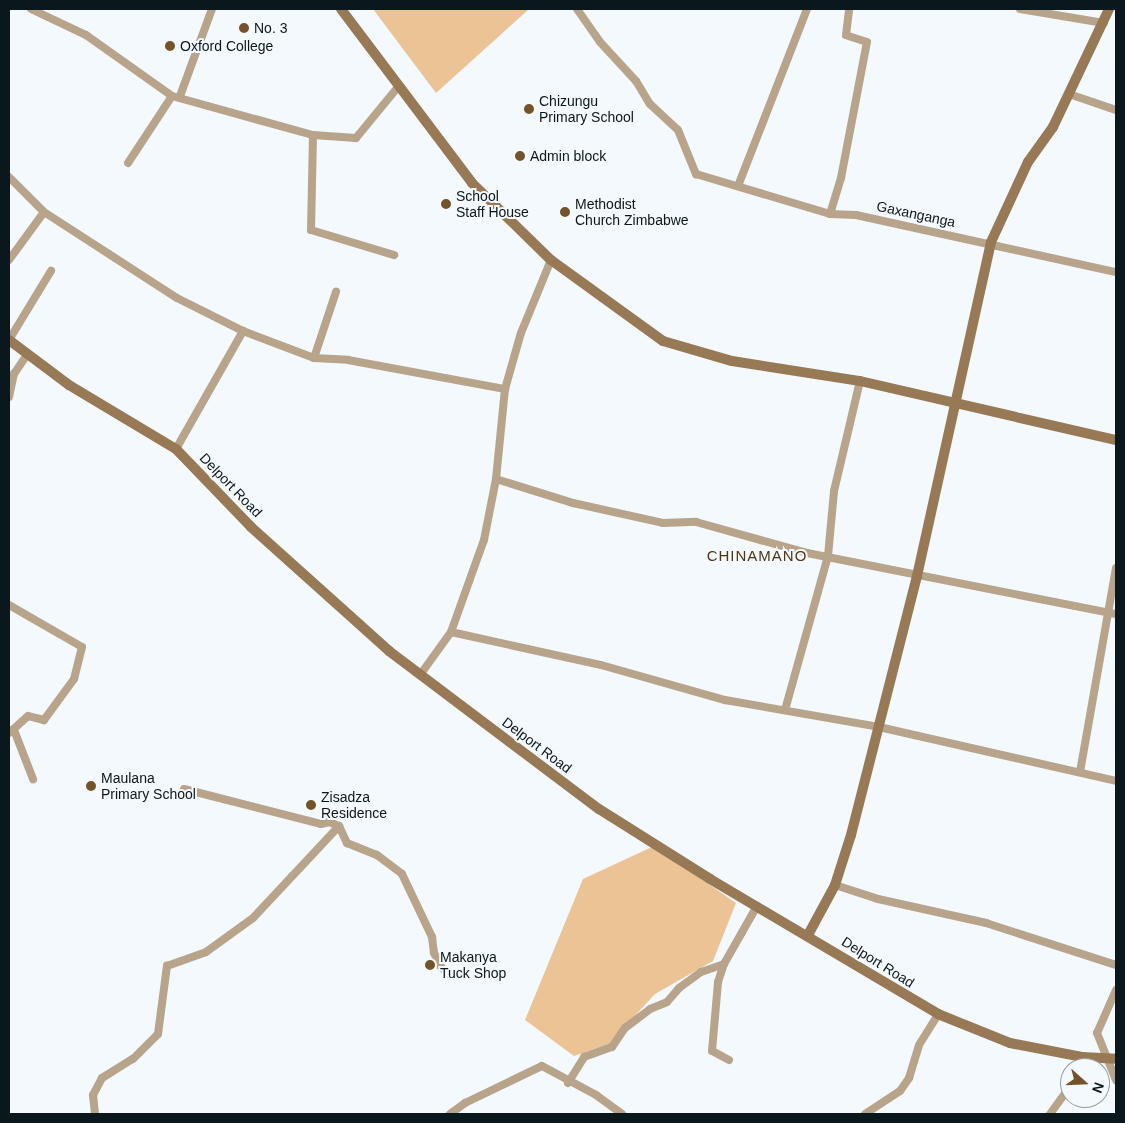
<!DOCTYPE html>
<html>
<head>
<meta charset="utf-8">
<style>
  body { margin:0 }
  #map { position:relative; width:1125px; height:1123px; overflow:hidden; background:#f3f9fd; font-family:Helvetica,sans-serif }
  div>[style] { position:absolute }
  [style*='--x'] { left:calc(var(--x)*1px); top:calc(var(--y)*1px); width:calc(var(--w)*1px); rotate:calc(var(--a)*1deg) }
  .green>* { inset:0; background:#ecc394 }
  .street>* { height:8px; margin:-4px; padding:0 4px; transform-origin:4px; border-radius:4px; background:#b8a38b }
  .secondary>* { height:10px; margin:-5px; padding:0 5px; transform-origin:5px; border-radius:5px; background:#977956 }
  .dots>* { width:14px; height:14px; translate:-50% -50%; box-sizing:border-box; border:2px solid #f3f9fd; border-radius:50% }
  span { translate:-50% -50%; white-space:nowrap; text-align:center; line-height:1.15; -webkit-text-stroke:4px #f3f9fd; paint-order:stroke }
  .poi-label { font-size:14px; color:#0a171c }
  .left { translate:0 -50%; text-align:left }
  .street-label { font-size:14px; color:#0a171c }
  .neighbourhood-label { font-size:15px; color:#4f3615; letter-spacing:1px }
  .frame { position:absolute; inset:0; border:10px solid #0a171c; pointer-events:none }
  .north { position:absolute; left:1060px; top:1058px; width:50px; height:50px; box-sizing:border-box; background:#f3f9fd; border:1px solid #969fa3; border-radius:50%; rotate:110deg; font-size:14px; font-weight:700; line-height:20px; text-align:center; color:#0a171c }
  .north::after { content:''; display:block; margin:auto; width:18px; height:22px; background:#74532a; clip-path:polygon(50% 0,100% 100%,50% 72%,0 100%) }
</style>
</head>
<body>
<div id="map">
  <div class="green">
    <div style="clip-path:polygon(373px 9px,529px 9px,436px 93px)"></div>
    <div style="clip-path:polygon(654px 846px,736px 903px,713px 961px,655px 994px,609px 1044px,574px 1056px,525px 1020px,583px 879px)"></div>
  </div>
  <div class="street">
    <div style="--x:31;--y:9;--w:61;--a:25.3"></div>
    <div style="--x:86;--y:35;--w:105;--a:35.3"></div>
    <div style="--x:172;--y:96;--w:146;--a:15.5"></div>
    <div style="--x:313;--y:135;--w:43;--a:4"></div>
    <div style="--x:356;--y:138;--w:66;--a:-50.5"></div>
    <div style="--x:577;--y:9;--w:40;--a:55.1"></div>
    <div style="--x:600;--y:42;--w:53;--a:47.3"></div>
    <div style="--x:636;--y:81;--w:27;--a:59"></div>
    <div style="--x:650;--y:104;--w:38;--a:43"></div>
    <div style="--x:678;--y:130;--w:48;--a:67.8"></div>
    <div style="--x:696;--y:174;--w:140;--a:16.6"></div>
    <div style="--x:830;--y:214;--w:26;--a:2"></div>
    <div style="--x:856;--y:215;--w:266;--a:12.4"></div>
    <div style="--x:1020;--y:9;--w:85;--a:9.5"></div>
    <div style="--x:1069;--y:94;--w:50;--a:18.8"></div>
    <div style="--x:180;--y:96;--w:93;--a:-69.8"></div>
    <div style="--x:313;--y:135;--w:95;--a:91.2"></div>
    <div style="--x:311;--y:230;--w:87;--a:16.8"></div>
    <div style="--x:128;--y:163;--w:80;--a:-56.7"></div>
    <div style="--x:9;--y:177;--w:49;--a:45"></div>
    <div style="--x:44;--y:212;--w:158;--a:32.9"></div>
    <div style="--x:177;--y:298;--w:74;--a:26.6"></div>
    <div style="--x:243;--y:331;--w:76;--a:20.8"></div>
    <div style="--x:314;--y:358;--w:34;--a:3"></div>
    <div style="--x:348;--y:360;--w:160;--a:10.5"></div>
    <div style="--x:738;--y:186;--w:190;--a:-68.7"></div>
    <div style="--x:830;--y:214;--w:38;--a:-73"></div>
    <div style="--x:841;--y:178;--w:138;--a:-79.2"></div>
    <div style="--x:867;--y:42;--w:22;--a:-162"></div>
    <div style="--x:846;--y:35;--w:26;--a:-83"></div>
    <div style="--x:9;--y:260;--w:59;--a:-53.9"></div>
    <div style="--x:9;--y:340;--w:81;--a:-58.7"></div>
    <div style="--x:314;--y:358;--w:70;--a:-71.6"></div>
    <div style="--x:9;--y:397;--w:24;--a:-78"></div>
    <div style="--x:14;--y:374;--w:25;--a:-56"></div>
    <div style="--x:176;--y:449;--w:136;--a:-60.4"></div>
    <div style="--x:496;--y:479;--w:81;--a:17.3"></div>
    <div style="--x:573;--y:503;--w:92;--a:12.5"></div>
    <div style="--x:663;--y:523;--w:33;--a:-2"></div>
    <div style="--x:696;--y:522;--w:115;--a:15.6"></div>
    <div style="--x:807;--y:553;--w:315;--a:11.2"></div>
    <div style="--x:9;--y:605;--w:84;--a:29.9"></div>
    <div style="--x:82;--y:647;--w:33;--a:104"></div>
    <div style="--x:74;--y:679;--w:51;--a:126.2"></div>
    <div style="--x:44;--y:720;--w:16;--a:-166"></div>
    <div style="--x:28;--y:716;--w:25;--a:138"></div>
    <div style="--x:451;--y:632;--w:154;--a:12.4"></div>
    <div style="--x:601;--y:665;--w:129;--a:15.8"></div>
    <div style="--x:725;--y:700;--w:156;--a:9.9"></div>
    <div style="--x:879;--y:727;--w:243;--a:12.8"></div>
    <div style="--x:420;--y:675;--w:53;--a:-54.2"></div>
    <div style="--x:451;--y:632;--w:98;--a:-70.3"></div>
    <div style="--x:484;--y:540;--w:62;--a:-78.9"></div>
    <div style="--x:496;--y:479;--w:90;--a:-84.3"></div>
    <div style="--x:505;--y:389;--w:58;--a:-74.1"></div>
    <div style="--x:521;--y:333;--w:79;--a:-67.7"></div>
    <div style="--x:785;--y:710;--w:160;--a:-74.4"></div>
    <div style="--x:828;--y:556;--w:65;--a:-84.7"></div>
    <div style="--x:834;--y:491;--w:113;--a:-76.7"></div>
    <div style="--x:14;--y:730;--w:53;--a:68.8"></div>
    <div style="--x:1080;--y:772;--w:207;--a:-80"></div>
    <div style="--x:184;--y:789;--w:141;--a:14.3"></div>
    <div style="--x:321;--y:824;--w:8;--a:-14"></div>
    <div style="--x:329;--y:822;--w:11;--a:22"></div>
    <div style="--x:339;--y:826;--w:19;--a:65"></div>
    <div style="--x:347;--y:843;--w:32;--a:22"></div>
    <div style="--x:377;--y:855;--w:31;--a:37"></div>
    <div style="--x:402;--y:874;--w:70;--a:64.5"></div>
    <div style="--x:432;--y:937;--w:16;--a:83"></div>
    <div style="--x:434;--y:953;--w:16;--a:63"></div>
    <div style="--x:441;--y:967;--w:12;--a:42"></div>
    <div style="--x:835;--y:885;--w:45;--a:18"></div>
    <div style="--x:878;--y:899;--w:111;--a:12.5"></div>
    <div style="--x:986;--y:923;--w:137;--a:17.9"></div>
    <div style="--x:1116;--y:990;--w:47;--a:113.8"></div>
    <div style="--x:1097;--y:1033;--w:51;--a:68"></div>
    <div style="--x:729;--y:1060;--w:19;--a:-152"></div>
    <div style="--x:712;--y:1051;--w:69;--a:-85"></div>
    <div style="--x:718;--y:982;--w:19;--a:-72"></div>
    <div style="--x:724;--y:964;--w:67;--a:-60.4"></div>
    <div style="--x:1078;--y:1068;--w:12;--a:-70"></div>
    <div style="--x:568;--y:1083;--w:31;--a:-58"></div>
    <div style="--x:584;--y:1057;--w:30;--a:-20"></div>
    <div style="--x:612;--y:1047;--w:23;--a:-56"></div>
    <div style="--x:625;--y:1028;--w:31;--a:-37"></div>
    <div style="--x:650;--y:1009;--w:18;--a:-22"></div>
    <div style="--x:667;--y:1002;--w:18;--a:-49"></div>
    <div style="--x:679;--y:988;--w:27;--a:-36"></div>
    <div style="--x:701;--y:972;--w:24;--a:-19"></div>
    <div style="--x:95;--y:1114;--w:19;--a:-96"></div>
    <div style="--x:93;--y:1095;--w:19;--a:-62"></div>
    <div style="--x:102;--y:1078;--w:36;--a:-32"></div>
    <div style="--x:133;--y:1059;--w:35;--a:-45"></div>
    <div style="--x:158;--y:1034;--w:69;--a:-82.5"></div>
    <div style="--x:167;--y:966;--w:41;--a:-19.7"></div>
    <div style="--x:206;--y:952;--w:58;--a:-35.9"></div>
    <div style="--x:253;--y:918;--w:126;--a:-46.9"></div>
    <div style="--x:450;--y:1114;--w:19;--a:-36"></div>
    <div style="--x:465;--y:1103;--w:85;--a:-25.7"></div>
    <div style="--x:542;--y:1066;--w:61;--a:28.2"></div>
    <div style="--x:596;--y:1095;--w:32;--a:36"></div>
    <div style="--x:865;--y:1114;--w:42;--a:-33.3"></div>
    <div style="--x:900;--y:1091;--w:16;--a:-55"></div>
    <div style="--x:909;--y:1078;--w:34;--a:-73"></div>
    <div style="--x:919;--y:1045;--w:36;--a:-58"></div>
    <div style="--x:1050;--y:1114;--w:34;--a:-54"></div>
  </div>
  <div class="secondary">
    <div style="--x:341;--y:9;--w:218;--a:53"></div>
    <div style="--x:472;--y:183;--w:110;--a:44.3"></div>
    <div style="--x:551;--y:260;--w:138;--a:35.9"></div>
    <div style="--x:663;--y:341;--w:72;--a:16.2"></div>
    <div style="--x:732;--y:361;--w:130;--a:8.9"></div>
    <div style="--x:860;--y:381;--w:263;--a:13"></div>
    <div style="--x:9;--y:340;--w:75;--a:36.9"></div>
    <div style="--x:69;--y:385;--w:125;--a:30.9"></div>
    <div style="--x:176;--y:449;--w:108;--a:46.1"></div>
    <div style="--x:251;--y:527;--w:186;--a:41.9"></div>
    <div style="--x:389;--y:651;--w:263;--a:37"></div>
    <div style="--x:599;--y:809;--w:131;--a:32.2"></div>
    <div style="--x:710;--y:879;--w:265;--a:30.6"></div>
    <div style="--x:938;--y:1014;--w:78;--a:21.9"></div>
    <div style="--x:1010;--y:1043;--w:73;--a:11"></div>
    <div style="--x:1082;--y:1057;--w:34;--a:3"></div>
    <div style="--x:808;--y:935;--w:57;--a:-61.6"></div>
    <div style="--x:835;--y:885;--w:52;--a:-72.3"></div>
    <div style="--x:851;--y:835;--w:267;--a:-75.7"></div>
    <div style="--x:917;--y:576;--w:342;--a:-77.5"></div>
    <div style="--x:991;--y:242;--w:88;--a:-65.2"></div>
    <div style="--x:1028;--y:162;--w:43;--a:-54.5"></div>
    <div style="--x:1053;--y:127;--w:131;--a:-64.6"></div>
  </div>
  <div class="dots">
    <div style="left:244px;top:28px;background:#74532a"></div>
    <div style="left:170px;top:46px;background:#74532a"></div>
    <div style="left:529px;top:109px;background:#74532a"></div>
    <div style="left:520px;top:156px;background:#74532a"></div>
    <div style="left:446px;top:204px;background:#74532a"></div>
    <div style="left:565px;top:212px;background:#74532a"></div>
    <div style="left:91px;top:786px;background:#74532a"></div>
    <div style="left:311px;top:805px;background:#74532a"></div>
    <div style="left:430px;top:965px;background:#74532a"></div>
  </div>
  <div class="poi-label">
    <span class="left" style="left:254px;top:28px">No. 3</span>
    <span class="left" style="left:180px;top:46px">Oxford College</span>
    <span class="left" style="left:539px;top:109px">Chizungu<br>Primary School</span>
    <span class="left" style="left:530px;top:156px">Admin block</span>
    <span class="left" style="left:456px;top:204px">School<br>Staff House</span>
    <span class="left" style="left:575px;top:212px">Methodist<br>Church Zimbabwe</span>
    <span class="left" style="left:101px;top:786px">Maulana<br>Primary School</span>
    <span class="left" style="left:321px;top:805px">Zisadza<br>Residence</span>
    <span class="left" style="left:440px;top:965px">Makanya<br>Tuck Shop</span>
  </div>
  <div class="street-label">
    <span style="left:916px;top:214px;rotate:12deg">Gaxanganga</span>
    <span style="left:231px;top:485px;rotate:46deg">Delport Road</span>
    <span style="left:537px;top:745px;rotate:37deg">Delport Road</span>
    <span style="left:878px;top:962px;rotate:32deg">Delport Road</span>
  </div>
  <div class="neighbourhood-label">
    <span style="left:757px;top:556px">CHINAMANO</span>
  </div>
  <div class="frame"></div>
  <div class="north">N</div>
</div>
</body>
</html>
